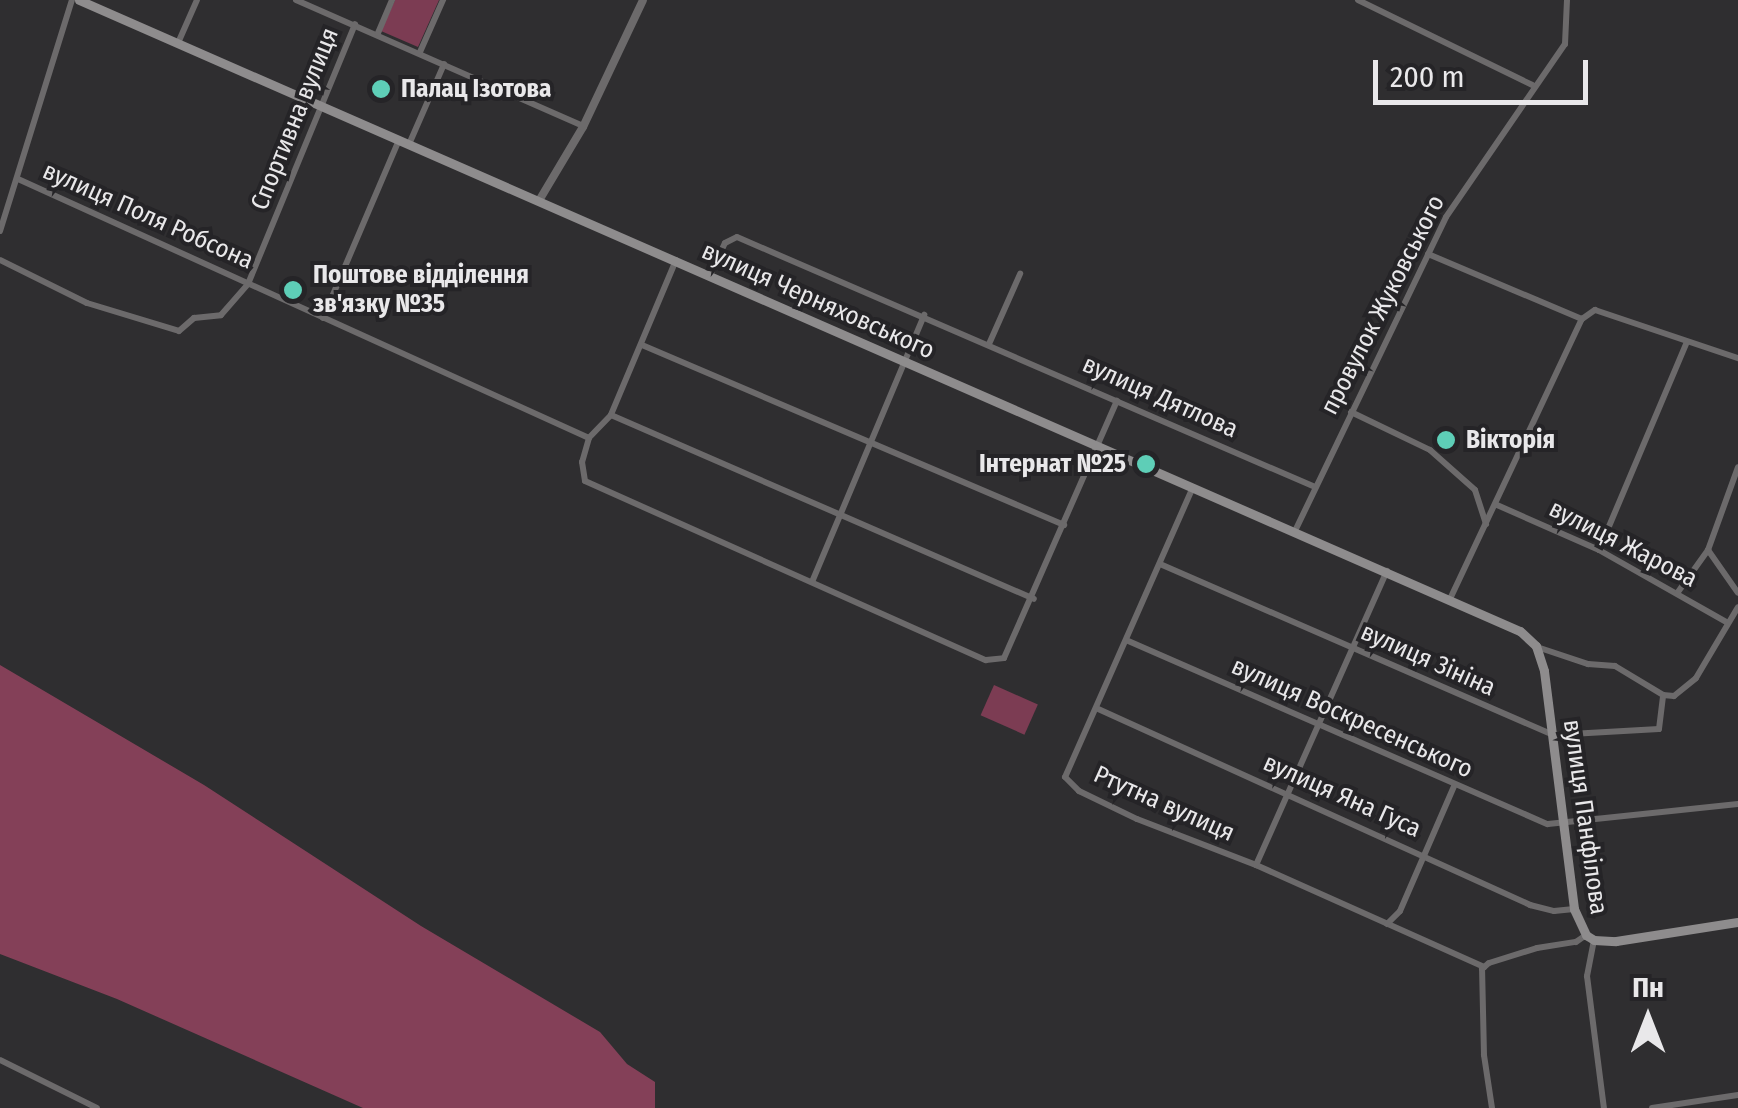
<!DOCTYPE html>
<html>
<head>
<meta charset="utf-8">
<style>
  body { margin:0 }
  #map { position:relative; width:1738px; height:1108px; overflow:hidden; background:#2f2e30; font-family:"Fira Sans Condensed",sans-serif }
  div>[style] { position:absolute }
  [style*='--x'] { left:calc(var(--x)*1px); top:calc(var(--y)*1px); width:calc(var(--w)*1px); rotate:calc(var(--a)*1deg) }
  .green>* { inset:0; background:#7c3c53; transform-origin:0 0 }
  .forest>* { inset:0; background:#844058 }
  .minor>* { height:6px; margin:-3px; padding:0 3px; transform-origin:3px; border-radius:3px; background:#6c6a6b }
  .tertiary>* { height:8px; margin:-4px; padding:0 4px; transform-origin:4px; border-radius:4px; background:#6c6a6b }
  .secondary>* { height:9px; margin:-4.5px; padding:0 4.5px; transform-origin:4.5px; border-radius:4.5px; background:#8e8c8d }
  .dots>* { width:28px; height:28px; translate:-50% -50%; box-sizing:border-box; border:5px solid #252427; border-radius:50% }
  span { translate:-50% -50%; white-space:nowrap; text-align:center; line-height:1.15; -webkit-text-stroke:8px #252427; paint-order:stroke }
  .poi-label { font-size:25px; color:#e9e8ea; font-weight:700 }
  .left { translate:0 -50%; text-align:left }
  .right { translate:-100% -50%; text-align:right }
  .street-label { font-size:25px; color:#e9e8ea }
  .north { position:absolute; left:1598px; top:968px; width:100px; height:100px; -webkit-text-stroke:8px #252427; paint-order:stroke; rotate:0deg; font-size:28px; font-weight:700; line-height:40px; text-align:center; color:#e9e8ea }
  .north::after { content:''; display:block; margin:auto; width:35px; height:45px; background:#e9e8ea; clip-path:polygon(50% 0,100% 100%,50% 72%,0 100%) }
  .scale { position:absolute; left:1373px; top:60px; width:215px; height:45px; box-sizing:border-box; border:5px solid #e9e8ea; border-top:0; padding-left:12px; font-size:30px; line-height:35px; white-space:nowrap; color:#e9e8ea; -webkit-text-stroke:8px #252427; paint-order:stroke }
</style>
</head>
<body>
<div id="map">
  <div class="green">
    <div style="clip-path:polygon(395px 0,439px 0,418px 47px,381px 31px)"></div>
    <div style="left:994px;top:685px;width:48px;height:33px;rotate:24deg"></div>
  </div>
  <div class="forest">
    <div style="clip-path:polygon(0 665px,204px 785px,421px 926px,600px 1032px,627px 1064px,655px 1082px,655px 1108px,363px 1108px,117px 999px,0 954px)"></div>
  </div>
  <div class="minor">
    <div style="--x:296;--y:0;--w:313;--a:23.7"></div>
    <div style="--x:1358;--y:0;--w:194;--a:26"></div>
    <div style="--x:378;--y:33;--w:36;--a:-67"></div>
    <div style="--x:178;--y:43;--w:47;--a:-66.2"></div>
    <div style="--x:420;--y:52;--w:57;--a:-66.1"></div>
    <div style="--x:410;--y:142;--w:85;--a:-66.4"></div>
    <div style="--x:18;--y:179;--w:627;--a:24.4"></div>
    <div style="--x:0;--y:231;--w:242;--a:-72.7"></div>
    <div style="--x:1428;--y:254;--w:167;--a:22.9"></div>
    <div style="--x:1582;--y:319;--w:16;--a:-35"></div>
    <div style="--x:1595;--y:310;--w:151;--a:18.6"></div>
    <div style="--x:0;--y:260;--w:97;--a:26.3"></div>
    <div style="--x:87;--y:303;--w:96;--a:16.9"></div>
    <div style="--x:179;--y:331;--w:20;--a:-41"></div>
    <div style="--x:194;--y:318;--w:27;--a:-6"></div>
    <div style="--x:221;--y:315;--w:41;--a:-48.9"></div>
    <div style="--x:248;--y:284;--w:281;--a:-67.6"></div>
    <div style="--x:676;--y:260;--w:168;--a:112.8"></div>
    <div style="--x:611;--y:415;--w:32;--a:134"></div>
    <div style="--x:589;--y:438;--w:25;--a:106"></div>
    <div style="--x:582;--y:462;--w:19;--a:81"></div>
    <div style="--x:585;--y:481;--w:439;--a:24.1"></div>
    <div style="--x:986;--y:660;--w:18;--a:-6"></div>
    <div style="--x:1004;--y:658;--w:281;--a:-66.3"></div>
    <div style="--x:710;--y:275;--w:35;--a:-65"></div>
    <div style="--x:725;--y:243;--w:13;--a:-27"></div>
    <div style="--x:737;--y:237;--w:630;--a:23.39"></div>
    <div style="--x:323;--y:318;--w:194;--a:-66.9"></div>
    <div style="--x:989;--y:344;--w:77;--a:-66.1"></div>
    <div style="--x:642;--y:345;--w:459;--a:23.1"></div>
    <div style="--x:1351;--y:412;--w:88;--a:25.7"></div>
    <div style="--x:1430;--y:450;--w:60;--a:41.6"></div>
    <div style="--x:1475;--y:490;--w:36;--a:72"></div>
    <div style="--x:611;--y:415;--w:461;--a:23.5"></div>
    <div style="--x:1193;--y:487;--w:317;--a:113.8"></div>
    <div style="--x:1065;--y:777;--w:20;--a:45"></div>
    <div style="--x:1079;--y:791;--w:64;--a:25.8"></div>
    <div style="--x:1137;--y:819;--w:128;--a:21.1"></div>
    <div style="--x:1256;--y:865;--w:250;--a:24.1"></div>
    <div style="--x:1497;--y:505;--w:111;--a:23.8"></div>
    <div style="--x:1599;--y:550;--w:148;--a:29.5"></div>
    <div style="--x:1295;--y:531;--w:348;--a:-64.3"></div>
    <div style="--x:1446;--y:217;--w:210;--a:-55.5"></div>
    <div style="--x:1565;--y:44;--w:44;--a:-87.4"></div>
    <div style="--x:1599;--y:550;--w:226;--a:-67.1"></div>
    <div style="--x:1708;--y:550;--w:52;--a:55.1"></div>
    <div style="--x:1160;--y:564;--w:429;--a:23.5"></div>
    <div style="--x:1553;--y:735;--w:106;--a:-3.2"></div>
    <div style="--x:1659;--y:729;--w:34;--a:-83"></div>
    <div style="--x:812;--y:582;--w:290;--a:-67.2"></div>
    <div style="--x:1678;--y:592;--w:52;--a:-54.5"></div>
    <div style="--x:1708;--y:550;--w:88;--a:-70.1"></div>
    <div style="--x:1450;--y:599;--w:310;--a:-64.8"></div>
    <div style="--x:1126;--y:640;--w:460;--a:23.6"></div>
    <div style="--x:1548;--y:824;--w:191;--a:-6"></div>
    <div style="--x:1537;--y:647;--w:54;--a:18.4"></div>
    <div style="--x:1588;--y:664;--w:27;--a:4"></div>
    <div style="--x:1615;--y:666;--w:56;--a:31.1"></div>
    <div style="--x:1663;--y:695;--w:11;--a:5"></div>
    <div style="--x:1674;--y:696;--w:28;--a:-39"></div>
    <div style="--x:1696;--y:678;--w:82;--a:-59.4"></div>
    <div style="--x:1096;--y:708;--w:477;--a:24.4"></div>
    <div style="--x:1530;--y:905;--w:25;--a:14"></div>
    <div style="--x:1554;--y:911;--w:20;--a:-6"></div>
    <div style="--x:1256;--y:865;--w:322;--a:-66"></div>
    <div style="--x:1387;--y:924;--w:18;--a:-45"></div>
    <div style="--x:1400;--y:911;--w:136;--a:-66.6"></div>
    <div style="--x:1594;--y:940;--w:37;--a:101"></div>
    <div style="--x:1587;--y:976;--w:133;--a:82.7"></div>
    <div style="--x:0;--y:1060;--w:108;--a:26.3"></div>
    <div style="--x:1492;--y:1108;--w:54;--a:-98.6"></div>
    <div style="--x:1484;--y:1055;--w:86;--a:-91.3"></div>
    <div style="--x:1482;--y:969;--w:9;--a:-41"></div>
    <div style="--x:1489;--y:963;--w:50;--a:-17.4"></div>
    <div style="--x:1537;--y:948;--w:39;--a:-9"></div>
    <div style="--x:1576;--y:942;--w:12;--a:-35"></div>
    <div style="--x:1652;--y:1108;--w:87;--a:-8.6"></div>
  </div>
  <div class="tertiary">
    <div style="--x:540;--y:199;--w:84;--a:-59.2"></div>
    <div style="--x:583;--y:127;--w:140;--a:-64.7"></div>
  </div>
  <div class="secondary">
    <div style="--x:79;--y:0;--w:1573;--a:23.65"></div>
    <div style="--x:1520;--y:631;--w:22;--a:43"></div>
    <div style="--x:1536;--y:646;--w:26;--a:72"></div>
    <div style="--x:1544;--y:671;--w:240;--a:82.8"></div>
    <div style="--x:1574;--y:909;--w:29;--a:65"></div>
    <div style="--x:1586;--y:935;--w:9;--a:32"></div>
    <div style="--x:1594;--y:940;--w:22;--a:3"></div>
    <div style="--x:1616;--y:941;--w:123;--a:-8.9"></div>
  </div>
  <div class="dots">
    <div style="left:381px;top:89px;background:#5eceb7"></div>
    <div style="left:293px;top:290px;background:#5eceb7"></div>
    <div style="left:1446px;top:440px;background:#5eceb7"></div>
    <div style="left:1146px;top:464px;background:#5eceb7"></div>
  </div>
  <div class="poi-label">
    <span class="left" style="left:401px;top:89px">Палац Ізотова</span>
    <span class="left" style="left:313px;top:290px">Поштове відділення<br>зв'язку №35</span>
    <span class="left" style="left:1466px;top:440px">Вікторія</span>
    <span class="right" style="left:1126px;top:464px">Інтернат №25</span>
  </div>
  <div class="street-label">
    <span style="left:295px;top:119px;rotate:-68deg">Спортивна вулиця</span>
    <span style="left:148px;top:216px;rotate:24deg">вулиця Поля Робсона</span>
    <span style="left:818px;top:301px;rotate:24deg">вулиця Черняховського</span>
    <span style="left:1383px;top:305px;rotate:-63deg">провулок Жуковського</span>
    <span style="left:1160px;top:397px;rotate:24deg">вулиця Дятлова</span>
    <span style="left:1623px;top:544px;rotate:27deg">вулиця Жарова</span>
    <span style="left:1428px;top:660px;rotate:24deg">вулиця Зініна</span>
    <span style="left:1352px;top:718px;rotate:24deg">вулиця Воскресенського</span>
    <span style="left:1342px;top:796px;rotate:24deg">вулиця Яна Гуса</span>
    <span style="left:1164px;top:804px;rotate:24deg">Ртутна вулиця</span>
    <span style="left:1585px;top:817px;rotate:82deg">вулиця Панфілова</span>
  </div>
  <div class="north">Пн</div>
  <div class="scale">200 m</div>
</div>
</body>
</html>
